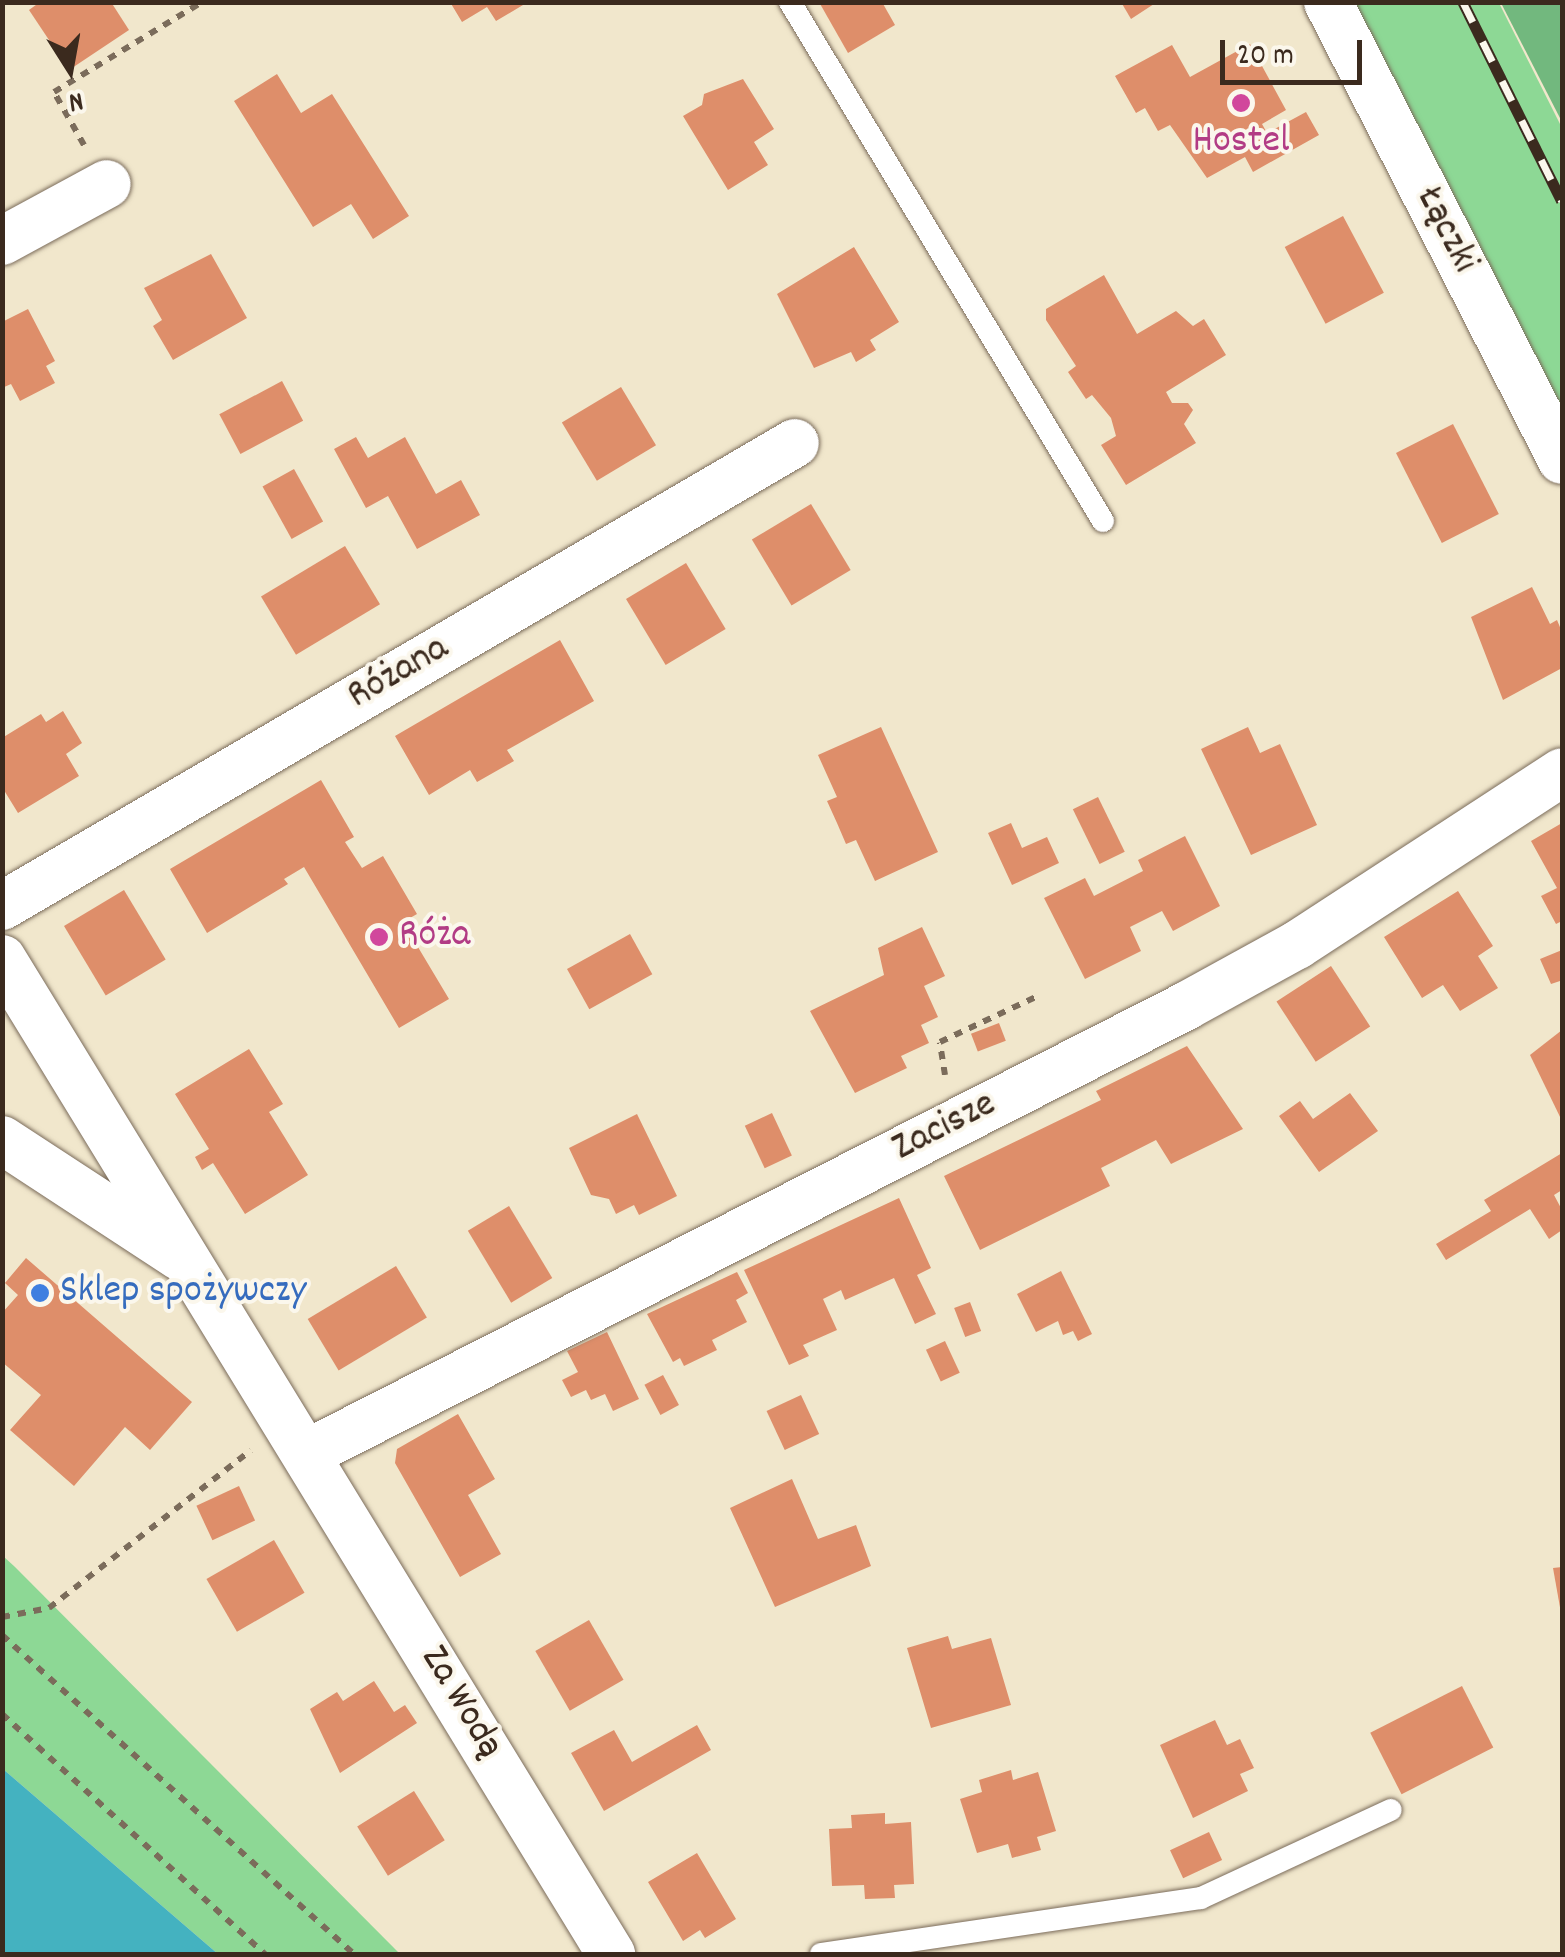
<!DOCTYPE html>
<html>
<head>
<meta charset="utf-8">
<style>
  body { margin:0 }
  #map { position:relative; width:1565px; height:1957px; overflow:hidden; background:#f1e7cc; font-family:Dekko,sans-serif }
  div>[style] { position:absolute }
  [style*='--x'] { left:calc(var(--x)*1px); top:calc(var(--y)*1px); width:calc(var(--w)*1px); rotate:calc(var(--a)*1deg) }
  .green>* { inset:0; background:#8dd895 }
  .forest>* { inset:0; background:#72b87e }
  .water>* { inset:0; background:#44b2c0 }
  .building>* { inset:0; background:#de8e6a; transform-origin:0 0 }
  .path>* { height:6px; margin-top:-3px; transform-origin:0; background:repeating-linear-gradient(90deg,#7b6c5b 0 8px,transparent 0 16px) }
  .roads { filter:drop-shadow(0 0 2px #7b6c5b) drop-shadow(0 0 2px #7b6c5b) }
  .service>* { height:22px; margin:-11px; padding:0 11px; transform-origin:11px; border-radius:11px; background:#fff }
  .minor>* { height:48px; margin:-24px; padding:0 24px; transform-origin:24px; border-radius:24px; background:#fff }
  .rail>* { height:11px; margin-top:-5.5px; transform-origin:0; background:repeating-linear-gradient(90deg,#fbf7ec 0 22px,#3b2a1e 0 44px); box-sizing:border-box; border-block:2px solid #3b2a1e }
  .dots>* { width:28px; height:28px; translate:-50% -50%; box-sizing:border-box; border:5px solid #fbf7ec; border-radius:50% }
  span { translate:-50% -50%; white-space:nowrap; text-align:center; line-height:1.15; -webkit-text-stroke:8px #fbf7ec; paint-order:stroke }
  .hotel-label { font-size:40px; color:#b23c85 }
  .left { translate:0 -50%; text-align:left }
  .street-label { font-size:40px; color:#3b2a1e }
  .shop-label { font-size:40px; color:#366cbe }
  .frame { position:absolute; inset:0; border:5px solid #3b2a1e; pointer-events:none }
  .north { position:absolute; left:20px; top:20px; width:100px; height:100px; -webkit-text-stroke:8px #fbf7ec; paint-order:stroke; rotate:169deg; font-size:28px; font-weight:700; line-height:40px; text-align:center; color:#3b2a1e }
  .north::after { content:''; display:block; margin:auto; width:35px; height:45px; background:#3b2a1e; clip-path:polygon(50% 0,100% 100%,50% 72%,0 100%) }
  .scale { position:absolute; left:1220px; top:40px; width:142px; height:45px; box-sizing:border-box; border:5px solid #3b2a1e; border-top:0; padding-left:12px; font-size:30px; line-height:35px; white-space:nowrap; color:#3b2a1e; -webkit-text-stroke:8px #fbf7ec; paint-order:stroke }
</style>
</head>
<body>
<div id="map">
  <div class="green">
    <div style="clip-path:polygon(1334px 3px,1499px 3px,1562px 128px,1562px 456px)"></div>
    <div style="clip-path:polygon(3px 1556px,15px 1567px,400px 1954px,218px 1954px,3px 1769px)"></div>
  </div>
  <div class="forest">
    <div style="clip-path:polygon(1501px 3px,1562px 3px,1562px 122px)"></div>
  </div>
  <div class="water">
    <div style="clip-path:polygon(2px 1769px,3px 1769px,218px 1954px,3px 1954px)"></div>
  </div>
  <div class="building">
    <div style="clip-path:polygon(40px 2px,111px 2px,129px 30px,69px 70px,29px 10px)"></div>
    <div style="clip-path:polygon(450px 2px,528px 2px,496px 21px,487px 7px,462px 22px)"></div>
    <div style="clip-path:polygon(819px 2px,882px 2px,895px 25px,848px 53px)"></div>
    <div style="clip-path:polygon(1121px 2px,1157px 2px,1131px 19px)"></div>
    <div style="clip-path:polygon(1250px 44px,1286px 110px,1262px 124px,1267px 133px,1306px 112px,1319px 135px,1253px 172px,1245px 157px,1207px 178px,1170px 125px,1158px 131px,1145px 108px,1136px 113px,1115px 76px,1172px 45px,1190px 77px)"></div>
    <div style="clip-path:polygon(277px 74px,301px 113px,332px 94px,409px 216px,373px 239px,351px 204px,313px 227px,234px 101px)"></div>
    <div style="clip-path:polygon(743px 79px,774px 129px,754px 142px,768px 165px,728px 190px,683px 116px,702px 105px,704px 94px)"></div>
    <div style="left:1343px;top:216px;width:87px;height:66px;rotate:62deg"></div>
    <div style="clip-path:polygon(854px 247px,899px 322px,870px 340px,876px 350px,856px 362px,851px 352px,814px 368px,777px 294px)"></div>
    <div style="clip-path:polygon(211px 254px,247px 318px,173px 360px,153px 326px,162px 320px,144px 288px)"></div>
    <div style="clip-path:polygon(1104px 275px,1137px 334px,1176px 311px,1193px 326px,1204px 319px,1226px 355px,1166px 392px,1172px 403px,1188px 403px,1193px 410px,1184px 424px,1196px 443px,1126px 485px,1101px 445px,1116px 436px,1111px 418px,1092px 395px,1086px 399px,1068px 372px,1076px 366px,1046px 320px,1046px 309px)"></div>
    <div style="clip-path:polygon(28px 309px,55px 361px,46px 366px,55px 383px,20px 401px,11px 384px,2px 388px,2px 322px)"></div>
    <div style="left:282px;top:381px;width:45px;height:71px;rotate:62deg"></div>
    <div style="left:621px;top:387px;width:68px;height:69px;rotate:59deg"></div>
    <div style="left:1453px;top:424px;width:101px;height:64px;rotate:63deg"></div>
    <div style="clip-path:polygon(356px 437px,368px 458px,405px 437px,436px 494px,461px 480px,480px 515px,417px 549px,388px 496px,366px 508px,334px 449px)"></div>
    <div style="left:294px;top:469px;width:60px;height:36px;rotate:61deg"></div>
    <div style="left:811px;top:504px;width:77px;height:69px;rotate:59deg"></div>
    <div style="left:345px;top:546px;width:68px;height:98px;rotate:59deg"></div>
    <div style="left:686px;top:563px;width:77px;height:70px;rotate:59deg"></div>
    <div style="clip-path:polygon(1532px 587px,1550px 624px,1557px 620px,1562px 632px,1562px 668px,1503px 700px,1471px 617px)"></div>
    <div style="clip-path:polygon(560px 640px,594px 701px,507px 750px,514px 761px,477px 782px,470px 770px,429px 795px,395px 736px)"></div>
    <div style="clip-path:polygon(63px 711px,82px 743px,66px 754px,79px 776px,18px 813px,2px 787px,2px 738px,41px 714px,46px 722px)"></div>
    <div style="clip-path:polygon(881px 727px,938px 852px,875px 881px,856px 840px,846px 844px,837px 823px,827px 801px,837px 797px,818px 755px)"></div>
    <div style="clip-path:polygon(1248px 727px,1260px 753px,1280px 744px,1317px 825px,1251px 855px,1201px 749px)"></div>
    <div style="clip-path:polygon(321px 780px,354px 837px,345px 842px,362px 868px,383px 856px,417px 914px,403px 922px,449px 999px,399px 1028px,304px 867px,284px 879px,288px 884px,207px 933px,170px 869px)"></div>
    <div style="left:1098px;top:797px;width:61px;height:28px;rotate:64deg"></div>
    <div style="clip-path:polygon(1011px 823px,1022px 848px,1047px 837px,1059px 863px,1012px 885px,988px 833px)"></div>
    <div style="clip-path:polygon(1562px 823px,1562px 921px,1556px 924px,1541px 896px,1557px 888px,1531px 841px)"></div>
    <div style="clip-path:polygon(1185px 836px,1220px 906px,1173px 931px,1162px 911px,1130px 927px,1141px 951px,1085px 979px,1044px 898px,1085px 878px,1094px 896px,1143px 871px,1138px 860px)"></div>
    <div style="left:124px;top:890px;width:81px;height:70px;rotate:59deg"></div>
    <div style="clip-path:polygon(1458px 891px,1493px 946px,1478px 956px,1498px 988px,1460px 1011px,1443px 985px,1422px 998px,1384px 937px)"></div>
    <div style="clip-path:polygon(922px 927px,945px 976px,924px 986px,938px 1017px,921px 1025px,929px 1043px,901px 1056px,907px 1068px,855px 1093px,810px 1011px,884px 975px,878px 948px)"></div>
    <div style="left:630px;top:934px;width:46px;height:72px;rotate:61deg"></div>
    <div style="clip-path:polygon(1562px 950px,1562px 988px,1560px 981px,1551px 984px,1540px 959px)"></div>
    <div style="left:1331px;top:966px;width:72px;height:65px;rotate:57deg"></div>
    <div style="left:999px;top:1023px;width:19px;height:30px;rotate:69deg"></div>
    <div style="clip-path:polygon(1562px 1030px,1562px 1121px,1530px 1055px)"></div>
    <div style="clip-path:polygon(1187px 1046px,1243px 1129px,1171px 1164px,1156px 1140px,1101px 1168px,1110px 1186px,980px 1250px,944px 1176px,1101px 1100px,1096px 1091px)"></div>
    <div style="clip-path:polygon(249px 1049px,283px 1104px,269px 1112px,308px 1175px,245px 1214px,213px 1163px,202px 1170px,195px 1157px,209px 1149px,175px 1094px)"></div>
    <div style="clip-path:polygon(1350px 1093px,1378px 1131px,1319px 1172px,1279px 1116px,1300px 1101px,1313px 1119px)"></div>
    <div style="left:772px;top:1113px;width:47px;height:30px;rotate:65deg"></div>
    <div style="clip-path:polygon(637px 1114px,677px 1196px,639px 1215px,634px 1205px,616px 1214px,609px 1199px,591px 1195px,569px 1148px)"></div>
    <div style="clip-path:polygon(1562px 1153px,1562px 1190px,1554px 1195px,1562px 1210px,1562px 1230px,1549px 1239px,1530px 1209px,1446px 1260px,1436px 1244px,1491px 1211px,1484px 1200px)"></div>
    <div style="clip-path:polygon(899px 1198px,931px 1268px,917px 1275px,936px 1314px,915px 1324px,894px 1278px,845px 1300px,841px 1290px,823px 1299px,837px 1330px,803px 1345px,809px 1356px,789px 1365px,744px 1270px)"></div>
    <div style="left:509px;top:1206px;width:84px;height:48px;rotate:59deg"></div>
    <div style="clip-path:polygon(26px 1258px,192px 1402px,150px 1450px,125px 1427px,74px 1486px,10px 1430px,41px 1395px,2px 1362px,2px 1313px,18px 1295px,5px 1283px)"></div>
    <div style="left:396px;top:1266px;width:60px;height:103px;rotate:59deg"></div>
    <div style="clip-path:polygon(1061px 1271px,1092px 1334px,1078px 1341px,1073px 1331px,1063px 1335px,1058px 1321px,1036px 1332px,1017px 1294px)"></div>
    <div style="clip-path:polygon(737px 1272px,748px 1293px,736px 1300px,747px 1322px,712px 1340px,717px 1350px,684px 1366px,680px 1358px,673px 1362px,647px 1314px)"></div>
    <div style="left:970px;top:1302px;width:31px;height:17px;rotate:69deg"></div>
    <div style="clip-path:polygon(607px 1332px,639px 1399px,613px 1411px,605px 1394px,591px 1400px,586px 1390px,571px 1397px,562px 1380px,578px 1372px,567px 1351px)"></div>
    <div style="left:945px;top:1341px;width:35px;height:21px;rotate:65deg"></div>
    <div style="left:663px;top:1375px;width:34px;height:21px;rotate:62deg"></div>
    <div style="left:801px;top:1395px;width:43px;height:38px;rotate:65deg"></div>
    <div style="clip-path:polygon(458px 1414px,495px 1479px,468px 1495px,501px 1554px,460px 1577px,395px 1463px,397px 1449px)"></div>
    <div style="clip-path:polygon(792px 1479px,818px 1539px,856px 1525px,871px 1566px,775px 1607px,730px 1508px)"></div>
    <div style="left:239px;top:1486px;width:38px;height:47px;rotate:65deg"></div>
    <div style="left:274px;top:1540px;width:61px;height:78px;rotate:60deg"></div>
    <div style="clip-path:polygon(1562px 1567px,1562px 1613px,1561px 1613px,1553px 1568px)"></div>
    <div style="left:589px;top:1620px;width:69px;height:62px;rotate:60deg"></div>
    <div style="clip-path:polygon(948px 1636px,952px 1649px,991px 1638px,1011px 1705px,931px 1728px,907px 1648px)"></div>
    <div style="clip-path:polygon(374px 1681px,394px 1712px,405px 1705px,417px 1723px,340px 1773px,310px 1709px,337px 1692px,343px 1701px)"></div>
    <div style="left:1462px;top:1686px;width:69px;height:103px;rotate:63deg"></div>
    <div style="clip-path:polygon(1215px 1720px,1227px 1745px,1240px 1739px,1254px 1768px,1240px 1774px,1248px 1791px,1193px 1818px,1160px 1745px)"></div>
    <div style="clip-path:polygon(697px 1725px,711px 1750px,604px 1811px,571px 1753px,614px 1730px,632px 1762px)"></div>
    <div style="clip-path:polygon(1011px 1770px,1013px 1780px,1038px 1772px,1056px 1831px,1037px 1837px,1041px 1850px,1012px 1858px,1008px 1844px,977px 1853px,960px 1799px,982px 1792px,979px 1780px)"></div>
    <div style="left:414px;top:1791px;width:58px;height:67px;rotate:58deg"></div>
    <div style="clip-path:polygon(885px 1813px,885px 1824px,911px 1822px,914px 1884px,894px 1885px,895px 1898px,865px 1899px,864px 1885px,832px 1886px,829px 1829px,852px 1828px,851px 1815px)"></div>
    <div style="left:1209px;top:1832px;width:31px;height:43px;rotate:65deg"></div>
    <div style="clip-path:polygon(697px 1853px,736px 1919px,705px 1938px,700px 1930px,683px 1941px,648px 1882px)"></div>
  </div>
  <div class="path">
    <div style="--x:84;--y:145;--w:61;--a:-119.5"></div>
    <div style="--x:54;--y:92;--w:173;--a:-31.3"></div>
    <div style="--x:945;--y:1075;--w:33;--a:-99"></div>
    <div style="--x:940;--y:1042;--w:110;--a:-25.2"></div>
    <div style="--x:2;--y:1617;--w:48;--a:-10.8"></div>
    <div style="--x:49;--y:1608;--w:256;--a:-38"></div>
    <div style="--x:2;--y:1635;--w:475;--a:42.2"></div>
    <div style="--x:2;--y:1714;--w:356;--a:42.4"></div>
  </div>
  <div class="roads">
    <div class="service">
      <div style="--x:790;--y:2;--w:606;--a:58.91"></div>
      <div style="--x:821;--y:1954;--w:384;--a:-8.4"></div>
      <div style="--x:1201;--y:1898;--w:209;--a:-24.9"></div>
    </div>
    <div class="minor">
      <div style="--x:1328;--y:2;--w:514;--a:62.94"></div>
      <div style="--x:2;--y:241;--w:119;--a:-28.5"></div>
      <div style="--x:2;--y:906;--w:918;--a:-30.28"></div>
      <div style="--x:2;--y:959;--w:1167;--a:58.53"></div>
      <div style="--x:2;--y:1140;--w:212;--a:33.2"></div>
      <div style="--x:310;--y:1452;--w:983;--a:-26.98"></div>
      <div style="--x:1186;--y:1006;--w:127;--a:-28.8"></div>
      <div style="--x:1297;--y:945;--w:316;--a:-33.1"></div>
    </div>
  </div>
  <div class="rail">
    <div style="--x:1463;--y:2;--w:222;--a:63.6"></div>
  </div>
  <div class="dots">
    <div style="left:1241px;top:103px;background:#d1479c"></div>
    <div style="left:379px;top:937px;background:#d1479c"></div>
    <div style="left:40px;top:1293px;background:#3f7fe0"></div>
  </div>
  <div class="hotel-label">
    <span style="left:1241px;top:143px">Hostel</span>
    <span class="left" style="left:399px;top:937px">Róża</span>
  </div>
  <div class="street-label">
    <span style="left:1445px;top:231px;rotate:63deg">Łączki</span>
    <span style="left:399px;top:674px;rotate:-30deg">Różana</span>
    <span style="left:945px;top:1128px;rotate:-27deg">Zacisze</span>
    <span style="left:460px;top:1703px;rotate:59deg">Za Wodą</span>
  </div>
  <div class="shop-label">
    <span class="left" style="left:60px;top:1293px">Sklep spożywczy</span>
  </div>
  <div class="frame"></div>
  <div class="north">N</div>
  <div class="scale">20 m</div>
</div>
</body>
</html>
